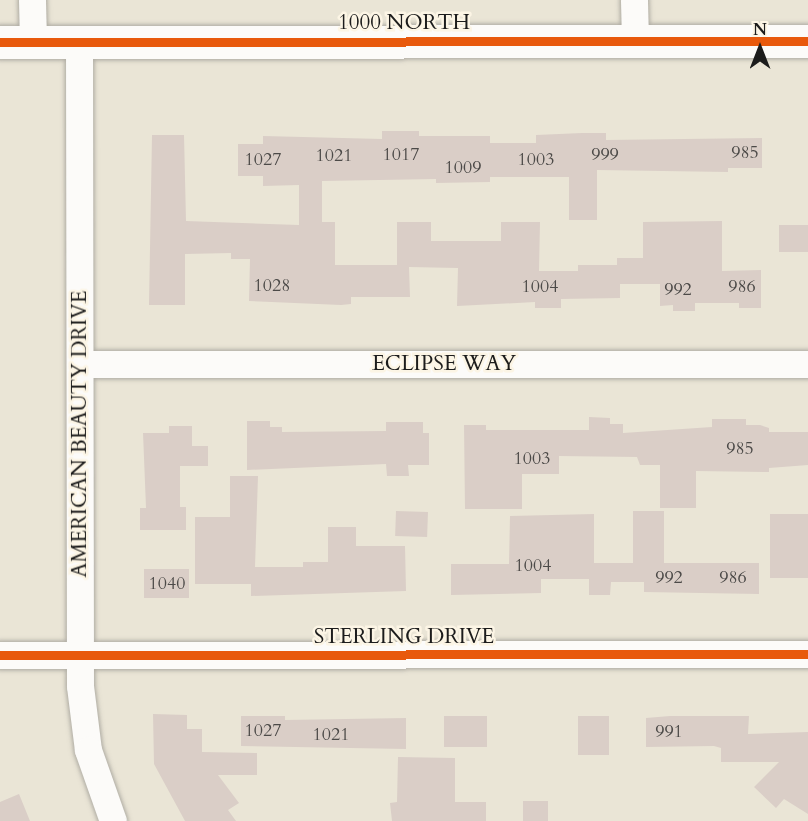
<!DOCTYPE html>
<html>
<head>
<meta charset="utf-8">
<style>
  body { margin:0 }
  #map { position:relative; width:808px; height:821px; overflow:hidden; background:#eae5d6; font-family:Cardo,serif }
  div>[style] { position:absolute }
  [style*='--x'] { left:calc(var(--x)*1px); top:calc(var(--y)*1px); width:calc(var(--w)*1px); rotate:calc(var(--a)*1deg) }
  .building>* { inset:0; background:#dacec7; transform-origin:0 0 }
  .roads { filter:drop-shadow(0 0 2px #b0ada4) drop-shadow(0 0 2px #b0ada4) }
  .minor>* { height:27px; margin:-13.5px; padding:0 13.5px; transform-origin:13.5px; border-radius:13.5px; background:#fcfbf9 }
  .tertiary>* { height:33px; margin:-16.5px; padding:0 16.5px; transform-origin:16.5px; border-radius:16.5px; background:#fcfbf9 }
  .cycleway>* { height:9px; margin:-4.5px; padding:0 4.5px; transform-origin:4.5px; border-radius:4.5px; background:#e8590c }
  span { translate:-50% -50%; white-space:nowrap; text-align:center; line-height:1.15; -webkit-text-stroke:5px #fcf5e5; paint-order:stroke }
  .number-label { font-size:18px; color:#4c4a48 }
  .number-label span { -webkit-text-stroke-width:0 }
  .street-label { font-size:21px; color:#1c1c1c }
  .north { position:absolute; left:730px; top:18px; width:60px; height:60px; -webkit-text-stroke:4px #fcf5e5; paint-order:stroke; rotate:0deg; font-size:16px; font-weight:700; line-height:24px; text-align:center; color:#1c1c1c }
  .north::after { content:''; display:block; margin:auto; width:21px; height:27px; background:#1c1c1c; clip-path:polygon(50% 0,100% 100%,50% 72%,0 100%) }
</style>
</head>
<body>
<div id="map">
  <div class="building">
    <div style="clip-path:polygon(382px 131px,419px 131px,419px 136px,490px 136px,490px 143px,536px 143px,536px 135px,582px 133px,606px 133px,606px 140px,762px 138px,762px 168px,728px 168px,728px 172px,597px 170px,597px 220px,569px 220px,569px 177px,490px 177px,490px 182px,436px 183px,436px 179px,322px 181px,322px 222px,335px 222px,335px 265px,397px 265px,397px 222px,431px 222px,431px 241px,501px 241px,501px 222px,540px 222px,539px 271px,578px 271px,578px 265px,617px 265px,617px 258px,643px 258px,643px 222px,722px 221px,722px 271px,761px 270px,761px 308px,739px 308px,739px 303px,695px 303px,695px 311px,673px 311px,673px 305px,660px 306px,660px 284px,620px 284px,620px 298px,561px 299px,561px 308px,535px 308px,535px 302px,457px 306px,458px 268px,409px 267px,410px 297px,351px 297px,351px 304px,341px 305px,249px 301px,250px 259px,231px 259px,231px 253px,185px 254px,185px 305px,149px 305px,152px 135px,184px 135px,186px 221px,299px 225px,299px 185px,263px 186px,263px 176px,238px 176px,238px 144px,263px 144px,263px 136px,382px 139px)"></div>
    <div style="left:808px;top:225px;width:27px;height:29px;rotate:90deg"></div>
    <div style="clip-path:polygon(589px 417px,610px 418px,610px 424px,623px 424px,623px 433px,712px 427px,712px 419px,746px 419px,746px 425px,760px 425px,769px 428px,769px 432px,808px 432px,808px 465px,769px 468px,769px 472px,696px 471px,696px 508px,660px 508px,660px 465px,640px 465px,637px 457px,559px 456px,559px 474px,522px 474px,522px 509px,465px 509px,464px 425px,486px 425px,486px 430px,589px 430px)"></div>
    <div style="clip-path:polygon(247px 421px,270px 421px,270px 427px,282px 427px,282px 432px,386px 431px,386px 422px,423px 422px,423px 433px,429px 433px,429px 465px,408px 465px,409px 476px,387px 476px,386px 464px,247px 470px)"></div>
    <div style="clip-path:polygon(169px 426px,192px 426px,192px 446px,208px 446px,208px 466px,180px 466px,180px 507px,186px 507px,186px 530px,140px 530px,140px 508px,146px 508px,143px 433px,169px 433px)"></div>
    <div style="clip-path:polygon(230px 476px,258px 476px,255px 567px,303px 567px,303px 562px,328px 562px,328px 527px,356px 527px,356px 546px,405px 546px,406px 591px,251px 596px,251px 584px,195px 584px,195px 517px,230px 517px)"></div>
    <div style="left:396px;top:511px;width:32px;height:25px;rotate:2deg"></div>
    <div style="clip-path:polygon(633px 511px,664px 511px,664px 563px,759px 563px,759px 594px,644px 592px,644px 582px,611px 582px,610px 595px,589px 595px,589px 579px,541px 579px,541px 593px,451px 595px,451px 564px,509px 564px,510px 516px,594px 514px,594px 563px,633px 563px)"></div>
    <div style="left:770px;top:514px;width:38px;height:64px"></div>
    <div style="left:144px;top:569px;width:45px;height:29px"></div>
    <div style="clip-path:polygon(153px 714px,187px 715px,187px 729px,202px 729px,202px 752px,257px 753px,257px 775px,218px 775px,239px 803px,228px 810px,236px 821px,185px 821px,154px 764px)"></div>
    <div style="clip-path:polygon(241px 716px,285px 716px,285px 720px,406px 718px,406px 749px,241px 746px)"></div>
    <div style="left:444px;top:716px;width:43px;height:31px"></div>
    <div style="left:578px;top:716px;width:31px;height:39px"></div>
    <div style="clip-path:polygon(670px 716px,749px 716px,748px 734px,808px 732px,808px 814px,784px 799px,776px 808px,754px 787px,779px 762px,721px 762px,721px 748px,714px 746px,646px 747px,646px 718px)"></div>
    <div style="clip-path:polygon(398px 757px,455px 758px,455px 802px,486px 802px,486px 821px,392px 821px,390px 803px,397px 802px)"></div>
    <div style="clip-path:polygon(19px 794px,30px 821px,0 821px,0 802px)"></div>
    <div style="left:523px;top:801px;width:25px;height:20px"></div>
  </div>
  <div class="roads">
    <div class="minor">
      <div style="--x:32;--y:0;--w:42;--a:88.6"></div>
      <div style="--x:634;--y:0;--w:41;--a:88.6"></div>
      <div style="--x:79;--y:42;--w:644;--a:89.91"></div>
      <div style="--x:80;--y:686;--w:64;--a:82.9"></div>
      <div style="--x:88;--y:750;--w:75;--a:70.6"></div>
      <div style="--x:81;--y:364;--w:727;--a:0"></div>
      <div style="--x:0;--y:655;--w:808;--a:-0.07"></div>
    </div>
    <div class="tertiary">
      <div style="--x:0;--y:42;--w:808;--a:-0.07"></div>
    </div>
  </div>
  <div class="cycleway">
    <div style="--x:0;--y:42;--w:808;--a:-0.07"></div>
    <div style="--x:0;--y:655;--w:808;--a:-0.07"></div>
  </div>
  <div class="number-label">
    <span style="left:745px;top:153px">985</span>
    <span style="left:401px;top:155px">1017</span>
    <span style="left:605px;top:155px">999</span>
    <span style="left:334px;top:156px">1021</span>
    <span style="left:263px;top:160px">1027</span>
    <span style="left:536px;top:160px">1003</span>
    <span style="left:463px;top:168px">1009</span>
    <span style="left:272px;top:286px">1028</span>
    <span style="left:540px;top:287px">1004</span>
    <span style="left:742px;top:287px">986</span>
    <span style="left:678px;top:290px">992</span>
    <span style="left:740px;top:449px">985</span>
    <span style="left:532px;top:459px">1003</span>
    <span style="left:533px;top:566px">1004</span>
    <span style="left:669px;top:578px">992</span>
    <span style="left:733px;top:578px">986</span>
    <span style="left:167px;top:584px">1040</span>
    <span style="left:263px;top:731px">1027</span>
    <span style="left:669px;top:732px">991</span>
    <span style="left:331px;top:735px">1021</span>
  </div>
  <div class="street-label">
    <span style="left:404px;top:23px">1000 NORTH</span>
    <span style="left:444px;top:364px">ECLIPSE WAY</span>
    <span style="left:80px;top:434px;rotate:-90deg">AMERICAN BEAUTY DRIVE</span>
    <span style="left:404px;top:637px">STERLING DRIVE</span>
  </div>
  <div class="north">N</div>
</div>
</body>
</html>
